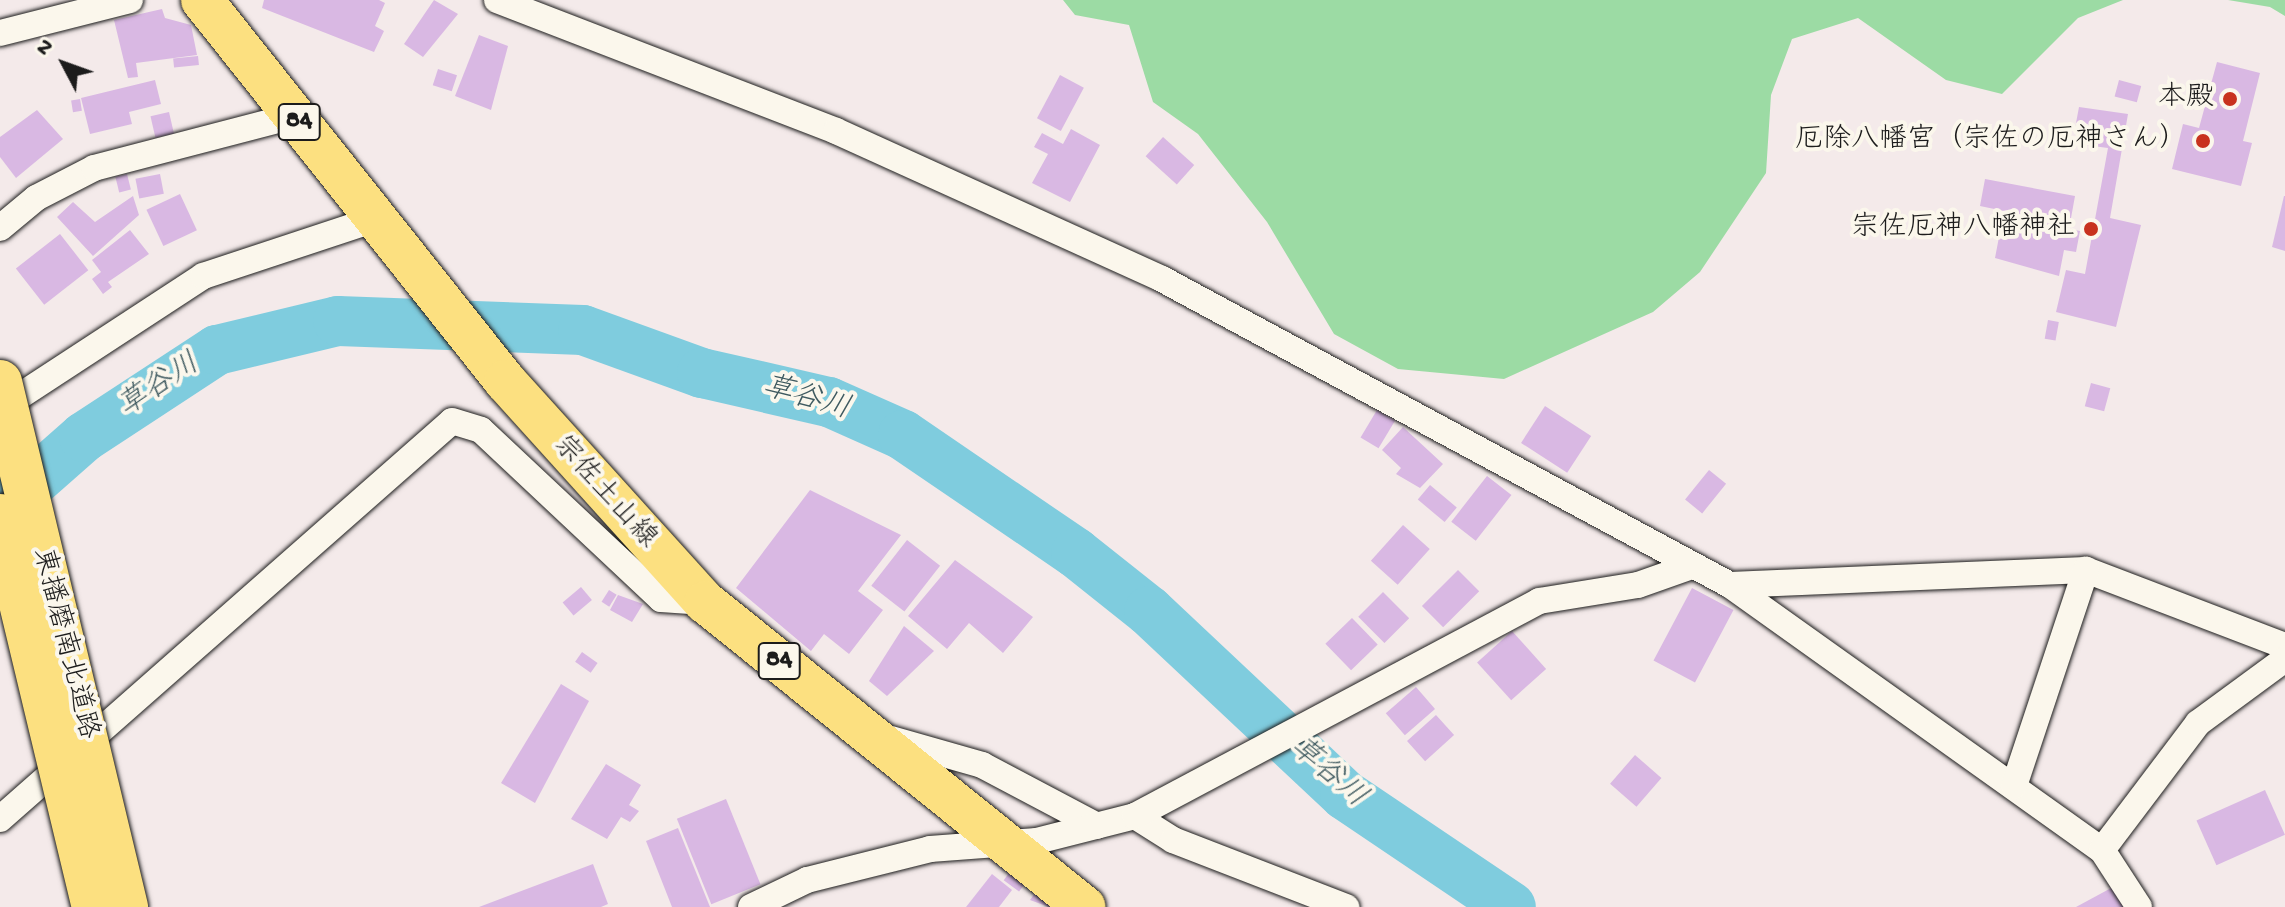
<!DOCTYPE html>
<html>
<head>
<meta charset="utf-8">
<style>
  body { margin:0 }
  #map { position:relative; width:2285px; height:907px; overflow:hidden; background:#f4eaea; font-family:"Gochi Hand","Klee One",sans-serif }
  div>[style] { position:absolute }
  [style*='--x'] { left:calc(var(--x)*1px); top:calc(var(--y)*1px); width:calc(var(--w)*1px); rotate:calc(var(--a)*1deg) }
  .green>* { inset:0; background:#9cdba4 }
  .river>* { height:50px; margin:-25px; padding:0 25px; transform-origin:25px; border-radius:25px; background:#7fccde }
  .building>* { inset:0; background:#d9b8e3; transform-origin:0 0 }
  .roads { filter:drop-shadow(0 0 2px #1c1c1c) drop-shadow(0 0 2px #1c1c1c) }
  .street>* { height:26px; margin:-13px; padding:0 13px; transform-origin:13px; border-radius:13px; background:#fbf7ec }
  .primary>* { height:42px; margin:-21px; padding:0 21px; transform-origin:21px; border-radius:21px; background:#fce080 }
  .bridges { filter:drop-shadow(0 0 2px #1c1c1c) drop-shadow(0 0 2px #1c1c1c) }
  .highway-bridge>* { height:44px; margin:-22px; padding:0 22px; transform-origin:22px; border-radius:22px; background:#fce080 }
  .dots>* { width:22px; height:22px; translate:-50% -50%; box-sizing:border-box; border:4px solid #fbf7ec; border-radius:50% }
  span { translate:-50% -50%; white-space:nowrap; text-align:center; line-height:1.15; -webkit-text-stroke:8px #fbf7ec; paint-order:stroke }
  .shield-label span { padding:2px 6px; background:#fbf7ec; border:2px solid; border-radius:6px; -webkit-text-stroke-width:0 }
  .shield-label { font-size:26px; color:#1c1c1c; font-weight:700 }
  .poi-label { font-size:28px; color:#1c1c1c }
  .right { translate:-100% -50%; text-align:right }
  .street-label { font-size:28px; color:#1c1c1c }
  .water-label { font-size:30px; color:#3f5a60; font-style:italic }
  .north { position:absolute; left:24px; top:24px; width:80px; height:80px; -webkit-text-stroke:6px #fbf7ec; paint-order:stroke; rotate:311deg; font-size:22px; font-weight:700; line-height:32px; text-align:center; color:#1c1c1c }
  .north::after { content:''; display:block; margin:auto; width:28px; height:36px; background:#1c1c1c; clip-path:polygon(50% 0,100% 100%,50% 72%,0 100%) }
</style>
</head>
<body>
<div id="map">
  <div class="green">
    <div style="clip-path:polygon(1063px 0,2123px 0,2078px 18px,2002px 94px,1946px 80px,1858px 18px,1792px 39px,1771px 95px,1766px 173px,1700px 272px,1653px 312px,1504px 379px,1398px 369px,1334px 334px,1267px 222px,1198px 134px,1153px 102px,1129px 25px,1075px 15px)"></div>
    <div style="clip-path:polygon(2228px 0,2285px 0,2285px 16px,2270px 7px)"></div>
  </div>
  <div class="river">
    <div style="--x:0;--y:511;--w:112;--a:-41.4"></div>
    <div style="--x:84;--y:437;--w:159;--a:-33.2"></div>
    <div style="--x:217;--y:350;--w:124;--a:-13.5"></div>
    <div style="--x:338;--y:321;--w:245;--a:2.1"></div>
    <div style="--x:583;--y:330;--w:127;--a:19.9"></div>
    <div style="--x:702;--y:373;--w:130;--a:12.9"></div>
    <div style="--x:829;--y:402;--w:81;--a:24"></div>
    <div style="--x:903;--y:435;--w:209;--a:34.3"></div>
    <div style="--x:1076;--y:553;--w:93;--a:38.5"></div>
    <div style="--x:1149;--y:611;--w:269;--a:43.2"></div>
    <div style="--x:1345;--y:795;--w:200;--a:34"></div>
  </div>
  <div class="building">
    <div style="clip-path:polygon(264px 0,379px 0,385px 3px,375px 26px,384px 31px,374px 52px,262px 8px)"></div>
    <div style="clip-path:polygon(434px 0,458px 14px,423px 57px,404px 44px)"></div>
    <div style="clip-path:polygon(162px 9px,165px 18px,191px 25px,197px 55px,136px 63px,138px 77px,128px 78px,114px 20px)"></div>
    <div style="clip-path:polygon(479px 35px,508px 46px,491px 110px,455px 96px)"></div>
    <div style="left:198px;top:56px;width:9px;height:25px;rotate:84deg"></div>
    <div style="clip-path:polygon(2217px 62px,2260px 73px,2243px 141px,2252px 143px,2241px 186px,2172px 169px,2183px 124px,2199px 128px)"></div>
    <div style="left:438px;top:69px;width:20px;height:17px;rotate:18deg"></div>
    <div style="left:1060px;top:75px;width:27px;height:49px;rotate:28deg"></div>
    <div style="clip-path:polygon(155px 80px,161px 104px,129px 112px,132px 124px,90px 134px,81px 98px)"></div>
    <div style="left:2119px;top:80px;width:23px;height:17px;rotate:15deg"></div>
    <div style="left:80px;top:99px;width:12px;height:9px;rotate:81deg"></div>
    <div style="clip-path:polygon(2079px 107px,2128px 114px,2110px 218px,2141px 225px,2116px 327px,2056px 312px,2066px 270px,2085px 274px,2108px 148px,2085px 145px,2088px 124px,2076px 123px)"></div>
    <div style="clip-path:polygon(37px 110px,63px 139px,16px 178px,0 157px,0 137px)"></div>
    <div style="left:169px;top:112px;width:22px;height:19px;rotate:77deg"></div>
    <div style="clip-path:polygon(1071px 129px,1100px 145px,1070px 202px,1032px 183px,1048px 154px,1034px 147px,1042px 133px,1063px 144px)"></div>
    <div style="left:1163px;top:137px;width:42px;height:26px;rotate:42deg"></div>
    <div style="left:127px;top:174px;width:16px;height:12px;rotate:76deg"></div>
    <div style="left:160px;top:174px;width:20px;height:25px;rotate:79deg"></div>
    <div style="clip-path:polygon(1985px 179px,2075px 196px,2069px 229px,2080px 231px,2076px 252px,2064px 250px,2059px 276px,1995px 258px,2003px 216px,2028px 216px,1980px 206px)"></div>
    <div style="left:180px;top:194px;width:40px;height:37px;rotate:65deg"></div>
    <div style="clip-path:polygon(133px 196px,139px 215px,93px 256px,57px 217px,73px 202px,95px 222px)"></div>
    <div style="clip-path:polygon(2284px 196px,2285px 196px,2285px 251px,2272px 247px)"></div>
    <div style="clip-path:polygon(130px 230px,149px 254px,108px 282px,112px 287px,103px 294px,92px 279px,101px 272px,92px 260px)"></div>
    <div style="left:60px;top:234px;width:46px;height:56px;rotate:52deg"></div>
    <div style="left:2048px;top:320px;width:11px;height:19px;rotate:10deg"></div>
    <div style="left:2091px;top:383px;width:20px;height:24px;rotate:15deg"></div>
    <div style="left:1545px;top:406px;width:55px;height:44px;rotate:33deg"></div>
    <div style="left:1377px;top:410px;width:21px;height:32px;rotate:31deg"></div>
    <div style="clip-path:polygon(1403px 427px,1443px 464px,1420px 488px,1396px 474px,1401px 468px,1382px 450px)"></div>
    <div style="left:1709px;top:470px;width:22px;height:38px;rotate:39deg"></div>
    <div style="left:1487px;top:476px;width:31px;height:58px;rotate:38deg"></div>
    <div style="left:1430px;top:485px;width:35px;height:19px;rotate:40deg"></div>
    <div style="clip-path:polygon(810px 490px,901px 535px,858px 591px,883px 610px,849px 654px,824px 634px,811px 651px,736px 588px)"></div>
    <div style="left:1403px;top:525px;width:36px;height:48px;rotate:42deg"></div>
    <div style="left:907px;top:540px;width:42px;height:58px;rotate:38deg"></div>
    <div style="clip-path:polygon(955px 560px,1033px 617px,1003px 653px,969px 623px,947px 649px,908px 616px)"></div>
    <div style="left:1458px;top:570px;width:30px;height:51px;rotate:45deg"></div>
    <div style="left:581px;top:587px;width:17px;height:24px;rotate:50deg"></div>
    <div style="left:1692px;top:588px;width:47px;height:82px;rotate:28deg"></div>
    <div style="left:609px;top:590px;width:9px;height:14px;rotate:32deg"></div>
    <div style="left:1383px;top:592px;width:37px;height:35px;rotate:45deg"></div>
    <div style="clip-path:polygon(618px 595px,643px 604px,632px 622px,610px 610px)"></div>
    <div style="left:1352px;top:618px;width:37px;height:37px;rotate:46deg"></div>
    <div style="clip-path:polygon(904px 626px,934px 651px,887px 696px,869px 681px)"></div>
    <div style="left:1512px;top:631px;width:51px;height:47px;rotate:48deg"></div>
    <div style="left:582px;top:652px;width:19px;height:12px;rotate:35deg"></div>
    <div style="clip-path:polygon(561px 684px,589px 701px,535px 803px,501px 783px)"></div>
    <div style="left:1416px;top:687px;width:29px;height:40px;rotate:49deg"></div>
    <div style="left:1436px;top:715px;width:27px;height:39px;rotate:48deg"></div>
    <div style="left:1635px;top:755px;width:35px;height:38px;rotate:41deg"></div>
    <div style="clip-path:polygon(606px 764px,641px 785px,629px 805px,639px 811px,630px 822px,621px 817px,607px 839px,571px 819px)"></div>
    <div style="left:2265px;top:790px;width:49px;height:75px;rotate:66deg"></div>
    <div style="left:726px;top:799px;width:92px;height:53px;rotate:68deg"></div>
    <div style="clip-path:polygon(678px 828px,710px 907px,672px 907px,646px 841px)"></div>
    <div style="clip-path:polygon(593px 864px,608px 904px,601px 907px,479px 907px)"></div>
    <div style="left:1009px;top:873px;width:19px;height:9px;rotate:36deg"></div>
    <div style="clip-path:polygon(992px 874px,1012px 890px,999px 907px,966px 907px)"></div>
    <div style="clip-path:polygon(2113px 887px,2124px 907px,2076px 907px)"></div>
    <div style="clip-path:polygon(1035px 893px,1050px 905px,1049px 907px,1030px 900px)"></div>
  </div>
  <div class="roads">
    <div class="street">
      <div style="--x:497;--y:0;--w:363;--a:21.1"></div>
      <div style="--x:836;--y:131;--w:358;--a:24.4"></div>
      <div style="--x:1162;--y:279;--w:645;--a:28.31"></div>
      <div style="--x:1730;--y:585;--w:457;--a:35.5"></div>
      <div style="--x:2102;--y:850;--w:68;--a:57"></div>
      <div style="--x:0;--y:33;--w:134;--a:-14.2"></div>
      <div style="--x:0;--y:228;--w:47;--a:-39.8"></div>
      <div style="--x:36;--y:198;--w:65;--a:-27.3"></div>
      <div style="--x:94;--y:168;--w:207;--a:-14.6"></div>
      <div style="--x:0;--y:409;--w:243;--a:-33.2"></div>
      <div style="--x:203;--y:276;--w:181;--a:-18.3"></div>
      <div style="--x:1730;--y:585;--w:356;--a:-2.4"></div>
      <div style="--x:2086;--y:570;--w:213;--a:20.9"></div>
      <div style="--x:891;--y:739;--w:95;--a:15.9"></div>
      <div style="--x:982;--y:765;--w:130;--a:27.9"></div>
      <div style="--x:2014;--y:786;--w:228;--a:-71.6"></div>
      <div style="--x:1135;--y:816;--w:45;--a:32.3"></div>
      <div style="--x:1173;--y:840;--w:186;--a:21.2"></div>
      <div style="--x:0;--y:819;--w:602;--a:-41.36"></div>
      <div style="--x:452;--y:421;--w:30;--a:17"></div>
      <div style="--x:481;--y:430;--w:247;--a:43.2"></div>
      <div style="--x:661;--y:599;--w:44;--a:3.9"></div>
      <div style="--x:2102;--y:850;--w:159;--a:-52.9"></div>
      <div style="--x:2198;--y:723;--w:108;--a:-36.3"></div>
      <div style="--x:751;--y:907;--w:62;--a:-25.7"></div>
      <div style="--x:807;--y:880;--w:127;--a:-14.1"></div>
      <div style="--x:930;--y:849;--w:107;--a:-4.3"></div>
      <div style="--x:1037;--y:841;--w:101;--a:-14.3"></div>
      <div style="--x:1135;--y:816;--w:458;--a:-28"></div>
      <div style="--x:1539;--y:601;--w:100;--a:-9.2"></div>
      <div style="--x:1638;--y:585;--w:57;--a:-19.4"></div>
    </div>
    <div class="primary">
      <div style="--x:202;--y:0;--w:487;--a:51.5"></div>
      <div style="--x:505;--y:381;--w:298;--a:47.9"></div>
      <div style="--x:705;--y:602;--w:487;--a:38.8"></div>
    </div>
  </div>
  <div class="bridges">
    <div class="highway-bridge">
      <div style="--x:0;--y:382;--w:540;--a:76.5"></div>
      <div style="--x:0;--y:516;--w:402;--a:76.5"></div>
    </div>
  </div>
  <div class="dots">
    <div style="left:2230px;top:99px;background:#c8321e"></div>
    <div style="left:2203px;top:141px;background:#c8321e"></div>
    <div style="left:2091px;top:229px;background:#c8321e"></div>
  </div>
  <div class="shield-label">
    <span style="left:299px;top:122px">84</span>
    <span style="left:779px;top:661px">84</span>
  </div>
  <div class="poi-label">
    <span class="right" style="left:2214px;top:99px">本殿</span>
    <span class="right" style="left:2187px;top:141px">厄除八幡宮（宗佐の厄神さん）</span>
    <span class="right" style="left:2075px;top:229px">宗佐厄神八幡神社</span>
  </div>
  <div class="street-label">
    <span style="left:604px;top:493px;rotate:48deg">宗佐土山線</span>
    <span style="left:64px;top:644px;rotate:76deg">東播磨南北道路</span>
  </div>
  <div class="water-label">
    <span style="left:160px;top:387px;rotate:-33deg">草谷川</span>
    <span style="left:806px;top:400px;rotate:16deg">草谷川</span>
    <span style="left:1327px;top:774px;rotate:41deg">草谷川</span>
  </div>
  <div class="north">N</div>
</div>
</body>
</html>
